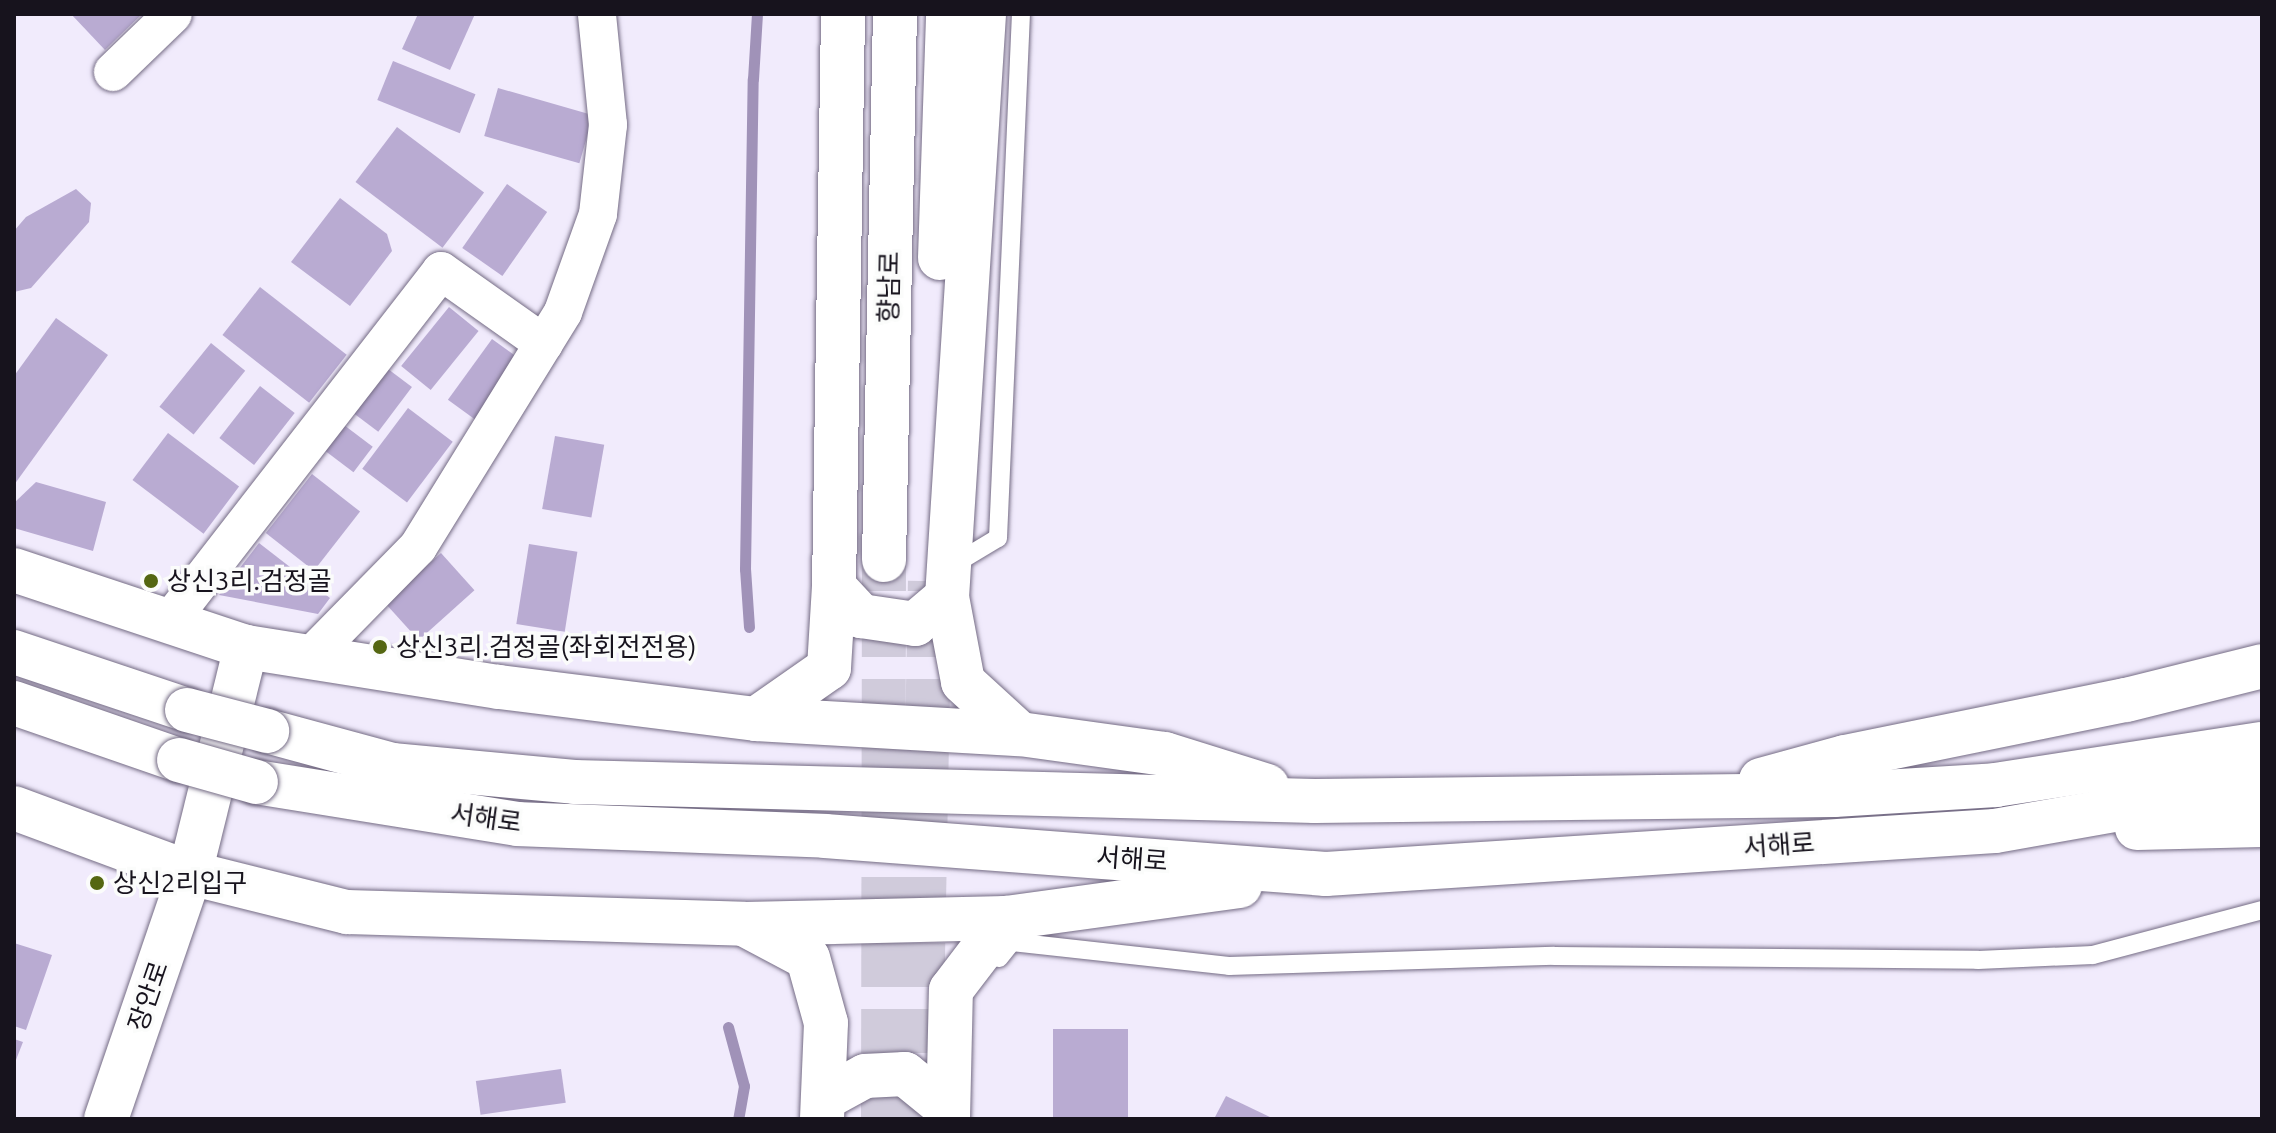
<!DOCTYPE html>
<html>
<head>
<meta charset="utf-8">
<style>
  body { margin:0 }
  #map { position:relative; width:2276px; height:1133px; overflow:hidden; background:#f1ebfc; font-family:Ubuntu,"Noto Sans KR",sans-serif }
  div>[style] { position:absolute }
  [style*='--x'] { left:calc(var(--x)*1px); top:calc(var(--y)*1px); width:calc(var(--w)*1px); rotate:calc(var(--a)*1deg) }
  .stream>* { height:11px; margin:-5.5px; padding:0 5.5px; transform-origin:5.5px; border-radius:5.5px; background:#a092b8 }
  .building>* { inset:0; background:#b9abd2; transform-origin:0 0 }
  .secondary-tunnel>* { height:44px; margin-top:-22px; transform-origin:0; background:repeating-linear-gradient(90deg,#d0cbdb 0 44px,transparent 0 66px) }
  .roads { filter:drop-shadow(0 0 2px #746b84) drop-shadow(0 0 2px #746b84) }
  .lane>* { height:18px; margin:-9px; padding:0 9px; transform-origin:9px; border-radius:9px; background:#fff }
  .street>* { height:38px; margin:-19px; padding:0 19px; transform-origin:19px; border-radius:19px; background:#fff }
  .secondary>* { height:44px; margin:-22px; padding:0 22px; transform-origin:22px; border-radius:22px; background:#fff }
  .highway>* { height:44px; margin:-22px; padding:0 22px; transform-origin:22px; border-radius:22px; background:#fff }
  .bridges { filter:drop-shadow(0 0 2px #746b84) drop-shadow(0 0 2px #746b84) }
  .highway-bridge>* { height:44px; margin:-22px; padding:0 22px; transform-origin:22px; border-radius:22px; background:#fff }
  .dots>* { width:22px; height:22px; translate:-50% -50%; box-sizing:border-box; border:4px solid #fbfcfb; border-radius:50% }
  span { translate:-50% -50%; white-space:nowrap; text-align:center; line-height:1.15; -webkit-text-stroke:7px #fbfcfb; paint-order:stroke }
  .street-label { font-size:26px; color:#17131d }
  .poi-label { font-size:26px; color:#17131d }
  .left { translate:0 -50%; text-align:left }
  .frame { position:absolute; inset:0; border:16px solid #17131d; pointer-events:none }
</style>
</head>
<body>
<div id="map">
  <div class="stream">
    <div style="--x:749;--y:627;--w:58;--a:-93.9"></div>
    <div style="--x:745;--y:569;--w:490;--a:-89.1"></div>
    <div style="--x:753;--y:79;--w:65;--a:-86.5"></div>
    <div style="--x:728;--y:1027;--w:61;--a:74.8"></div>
    <div style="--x:744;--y:1086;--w:34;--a:100"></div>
  </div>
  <div class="building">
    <div style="clip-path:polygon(71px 14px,142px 14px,105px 50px)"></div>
    <div style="clip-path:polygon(418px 14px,475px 14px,450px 70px,402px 49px)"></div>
    <div style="left:393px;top:61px;width:89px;height:42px;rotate:22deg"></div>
    <div style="left:498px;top:88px;width:99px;height:50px;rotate:16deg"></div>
    <div style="left:397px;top:127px;width:109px;height:69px;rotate:37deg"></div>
    <div style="left:507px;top:184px;width:49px;height:78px;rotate:35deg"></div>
    <div style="clip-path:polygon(76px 189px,91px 203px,89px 222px,31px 288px,14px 292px,14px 231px,26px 217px)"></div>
    <div style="clip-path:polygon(340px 198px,387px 234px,392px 251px,350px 306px,291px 262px)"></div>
    <div style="left:260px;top:287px;width:110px;height:61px;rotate:38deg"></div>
    <div style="left:449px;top:307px;width:38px;height:76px;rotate:39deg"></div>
    <div style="clip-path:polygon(56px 318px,108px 355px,14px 485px,14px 376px)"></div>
    <div style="left:492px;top:339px;width:37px;height:75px;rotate:36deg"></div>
    <div style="left:211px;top:343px;width:44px;height:82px;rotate:39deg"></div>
    <div style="left:388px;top:369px;width:30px;height:56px;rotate:37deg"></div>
    <div style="left:260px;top:386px;width:44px;height:66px;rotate:38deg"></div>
    <div style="left:408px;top:408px;width:56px;height:76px;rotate:37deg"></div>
    <div style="left:340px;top:422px;width:41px;height:32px;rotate:37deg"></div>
    <div style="left:168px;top:433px;width:89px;height:59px;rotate:37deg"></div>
    <div style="left:555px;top:436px;width:50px;height:74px;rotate:10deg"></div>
    <div style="left:312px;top:474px;width:61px;height:75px;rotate:38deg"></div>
    <div style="clip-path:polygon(36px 482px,106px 502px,93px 551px,14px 528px,14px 503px)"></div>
    <div style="clip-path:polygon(259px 543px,330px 598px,318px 614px,219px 595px)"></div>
    <div style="left:529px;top:544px;width:49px;height:81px;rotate:9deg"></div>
    <div style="left:441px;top:553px;width:50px;height:75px;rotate:48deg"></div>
    <div style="clip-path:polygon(14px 943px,52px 955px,26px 1030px,14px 1026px)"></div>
    <div style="left:1128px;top:1029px;width:90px;height:75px;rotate:90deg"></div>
    <div style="clip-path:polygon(14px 1039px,23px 1042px,14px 1065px)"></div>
    <div style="left:561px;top:1069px;width:34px;height:86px;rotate:82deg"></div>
    <div style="clip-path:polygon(1226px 1096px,1274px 1119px,1214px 1119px)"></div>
  </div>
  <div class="secondary-tunnel">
    <div style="--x:883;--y:1119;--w:559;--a:-89.9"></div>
    <div style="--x:920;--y:1119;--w:538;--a:-88.94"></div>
  </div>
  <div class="roads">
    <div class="lane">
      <div style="--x:953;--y:565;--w:52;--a:-31"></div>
      <div style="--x:998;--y:538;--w:525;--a:-87.49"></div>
      <div style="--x:999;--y:958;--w:21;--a:-51"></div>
      <div style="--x:1012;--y:942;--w:218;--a:6.3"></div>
      <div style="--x:1229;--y:966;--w:325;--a:-1.8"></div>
      <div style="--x:1554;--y:956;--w:424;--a:0.5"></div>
      <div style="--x:1978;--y:960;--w:115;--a:-2.5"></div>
      <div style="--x:2093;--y:955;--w:175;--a:-14.9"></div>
    </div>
    <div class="street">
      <div style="--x:113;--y:72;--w:83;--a:-44"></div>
      <div style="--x:169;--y:622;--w:444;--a:-52.2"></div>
      <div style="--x:441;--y:271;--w:126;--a:35.3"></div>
      <div style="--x:310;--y:657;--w:154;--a:-45.5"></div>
      <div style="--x:418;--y:547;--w:276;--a:-58.3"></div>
      <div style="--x:563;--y:312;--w:104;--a:-70.3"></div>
      <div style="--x:598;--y:214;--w:90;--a:-83.6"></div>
      <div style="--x:608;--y:125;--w:112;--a:-95.7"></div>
    </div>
    <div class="secondary">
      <div style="--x:984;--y:14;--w:584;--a:93.63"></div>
      <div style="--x:947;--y:597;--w:86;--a:79.3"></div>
      <div style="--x:963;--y:682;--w:77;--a:42.4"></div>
      <div style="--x:940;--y:258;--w:244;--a:-88.1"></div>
      <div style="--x:884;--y:560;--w:546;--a:-88.85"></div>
      <div style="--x:834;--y:587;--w:40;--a:47"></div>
      <div style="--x:861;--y:616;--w:55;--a:8.4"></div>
      <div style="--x:915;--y:624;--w:42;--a:-40.2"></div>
      <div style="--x:756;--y:719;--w:89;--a:-34.9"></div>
      <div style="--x:829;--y:668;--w:81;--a:-86.5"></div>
      <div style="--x:834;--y:587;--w:573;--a:-89.1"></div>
      <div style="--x:744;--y:924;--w:72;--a:28"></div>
      <div style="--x:808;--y:958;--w:67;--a:74.5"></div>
      <div style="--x:826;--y:1023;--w:96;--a:92.4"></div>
      <div style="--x:823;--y:1099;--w:48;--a:-28.7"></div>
      <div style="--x:865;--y:1076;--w:40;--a:-2.9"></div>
      <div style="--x:905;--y:1074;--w:55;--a:39.1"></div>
      <div style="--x:106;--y:1119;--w:260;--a:-71.1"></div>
      <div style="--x:190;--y:873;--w:233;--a:-76.1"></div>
      <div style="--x:948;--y:1119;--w:129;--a:-88.7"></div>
      <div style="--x:951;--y:990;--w:91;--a:-52.6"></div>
    </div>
    <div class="highway">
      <div style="--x:14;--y:570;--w:244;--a:18.4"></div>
      <div style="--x:246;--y:647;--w:256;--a:9"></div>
      <div style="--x:499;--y:687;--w:259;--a:7.1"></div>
      <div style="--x:756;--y:719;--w:264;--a:3.3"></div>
      <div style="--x:1020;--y:734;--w:146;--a:7.9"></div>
      <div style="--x:1165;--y:754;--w:107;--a:17.4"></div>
      <div style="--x:14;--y:652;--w:182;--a:18.5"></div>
      <div style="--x:14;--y:703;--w:175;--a:19.1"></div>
      <div style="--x:267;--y:731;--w:130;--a:15.2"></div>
      <div style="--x:392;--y:765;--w:183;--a:5.3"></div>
      <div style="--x:574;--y:782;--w:741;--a:1.47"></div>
      <div style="--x:1315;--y:801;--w:519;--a:-0.66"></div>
      <div style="--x:1834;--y:795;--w:162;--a:-3.5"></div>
      <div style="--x:1996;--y:785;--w:269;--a:-8.8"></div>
      <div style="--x:1761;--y:780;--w:87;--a:-15.3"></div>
      <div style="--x:1845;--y:757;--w:287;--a:-11.5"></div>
      <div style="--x:2126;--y:700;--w:140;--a:-14"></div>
      <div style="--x:256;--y:782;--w:265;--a:9.1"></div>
      <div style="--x:518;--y:824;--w:307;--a:2.2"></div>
      <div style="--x:825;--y:836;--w:502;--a:4.34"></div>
      <div style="--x:1326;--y:874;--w:670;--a:-3.68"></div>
      <div style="--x:1995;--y:831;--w:271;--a:-10"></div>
      <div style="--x:14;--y:808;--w:188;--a:20.3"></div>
      <div style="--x:190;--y:873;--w:162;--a:14"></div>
      <div style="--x:347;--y:912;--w:397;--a:1.7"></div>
      <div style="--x:744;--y:924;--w:262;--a:-1.3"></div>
      <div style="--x:1006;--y:918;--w:236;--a:-7.8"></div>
      <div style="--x:2137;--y:828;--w:125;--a:-1.4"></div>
    </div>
  </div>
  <div class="bridges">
    <div class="highway-bridge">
      <div style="--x:187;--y:710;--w:83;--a:14.7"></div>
      <div style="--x:179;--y:760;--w:80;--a:15.9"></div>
    </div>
  </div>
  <div class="dots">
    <div style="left:151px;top:581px;background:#556712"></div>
    <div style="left:380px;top:647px;background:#556712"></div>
    <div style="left:97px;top:883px;background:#556712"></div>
  </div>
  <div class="street-label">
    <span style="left:889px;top:287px;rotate:-89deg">향남로</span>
    <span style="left:486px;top:818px;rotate:8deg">서해로</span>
    <span style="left:1779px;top:845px;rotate:-4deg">서해로</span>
    <span style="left:1132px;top:859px;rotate:4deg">서해로</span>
    <span style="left:148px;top:996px;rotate:-71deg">장안로</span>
  </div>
  <div class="poi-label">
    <span class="left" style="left:167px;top:581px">상신3리.검정골</span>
    <span class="left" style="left:396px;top:647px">상신3리.검정골(좌회전전용)</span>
    <span class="left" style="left:113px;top:883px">상신2리입구</span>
  </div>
  <div class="frame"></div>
</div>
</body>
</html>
